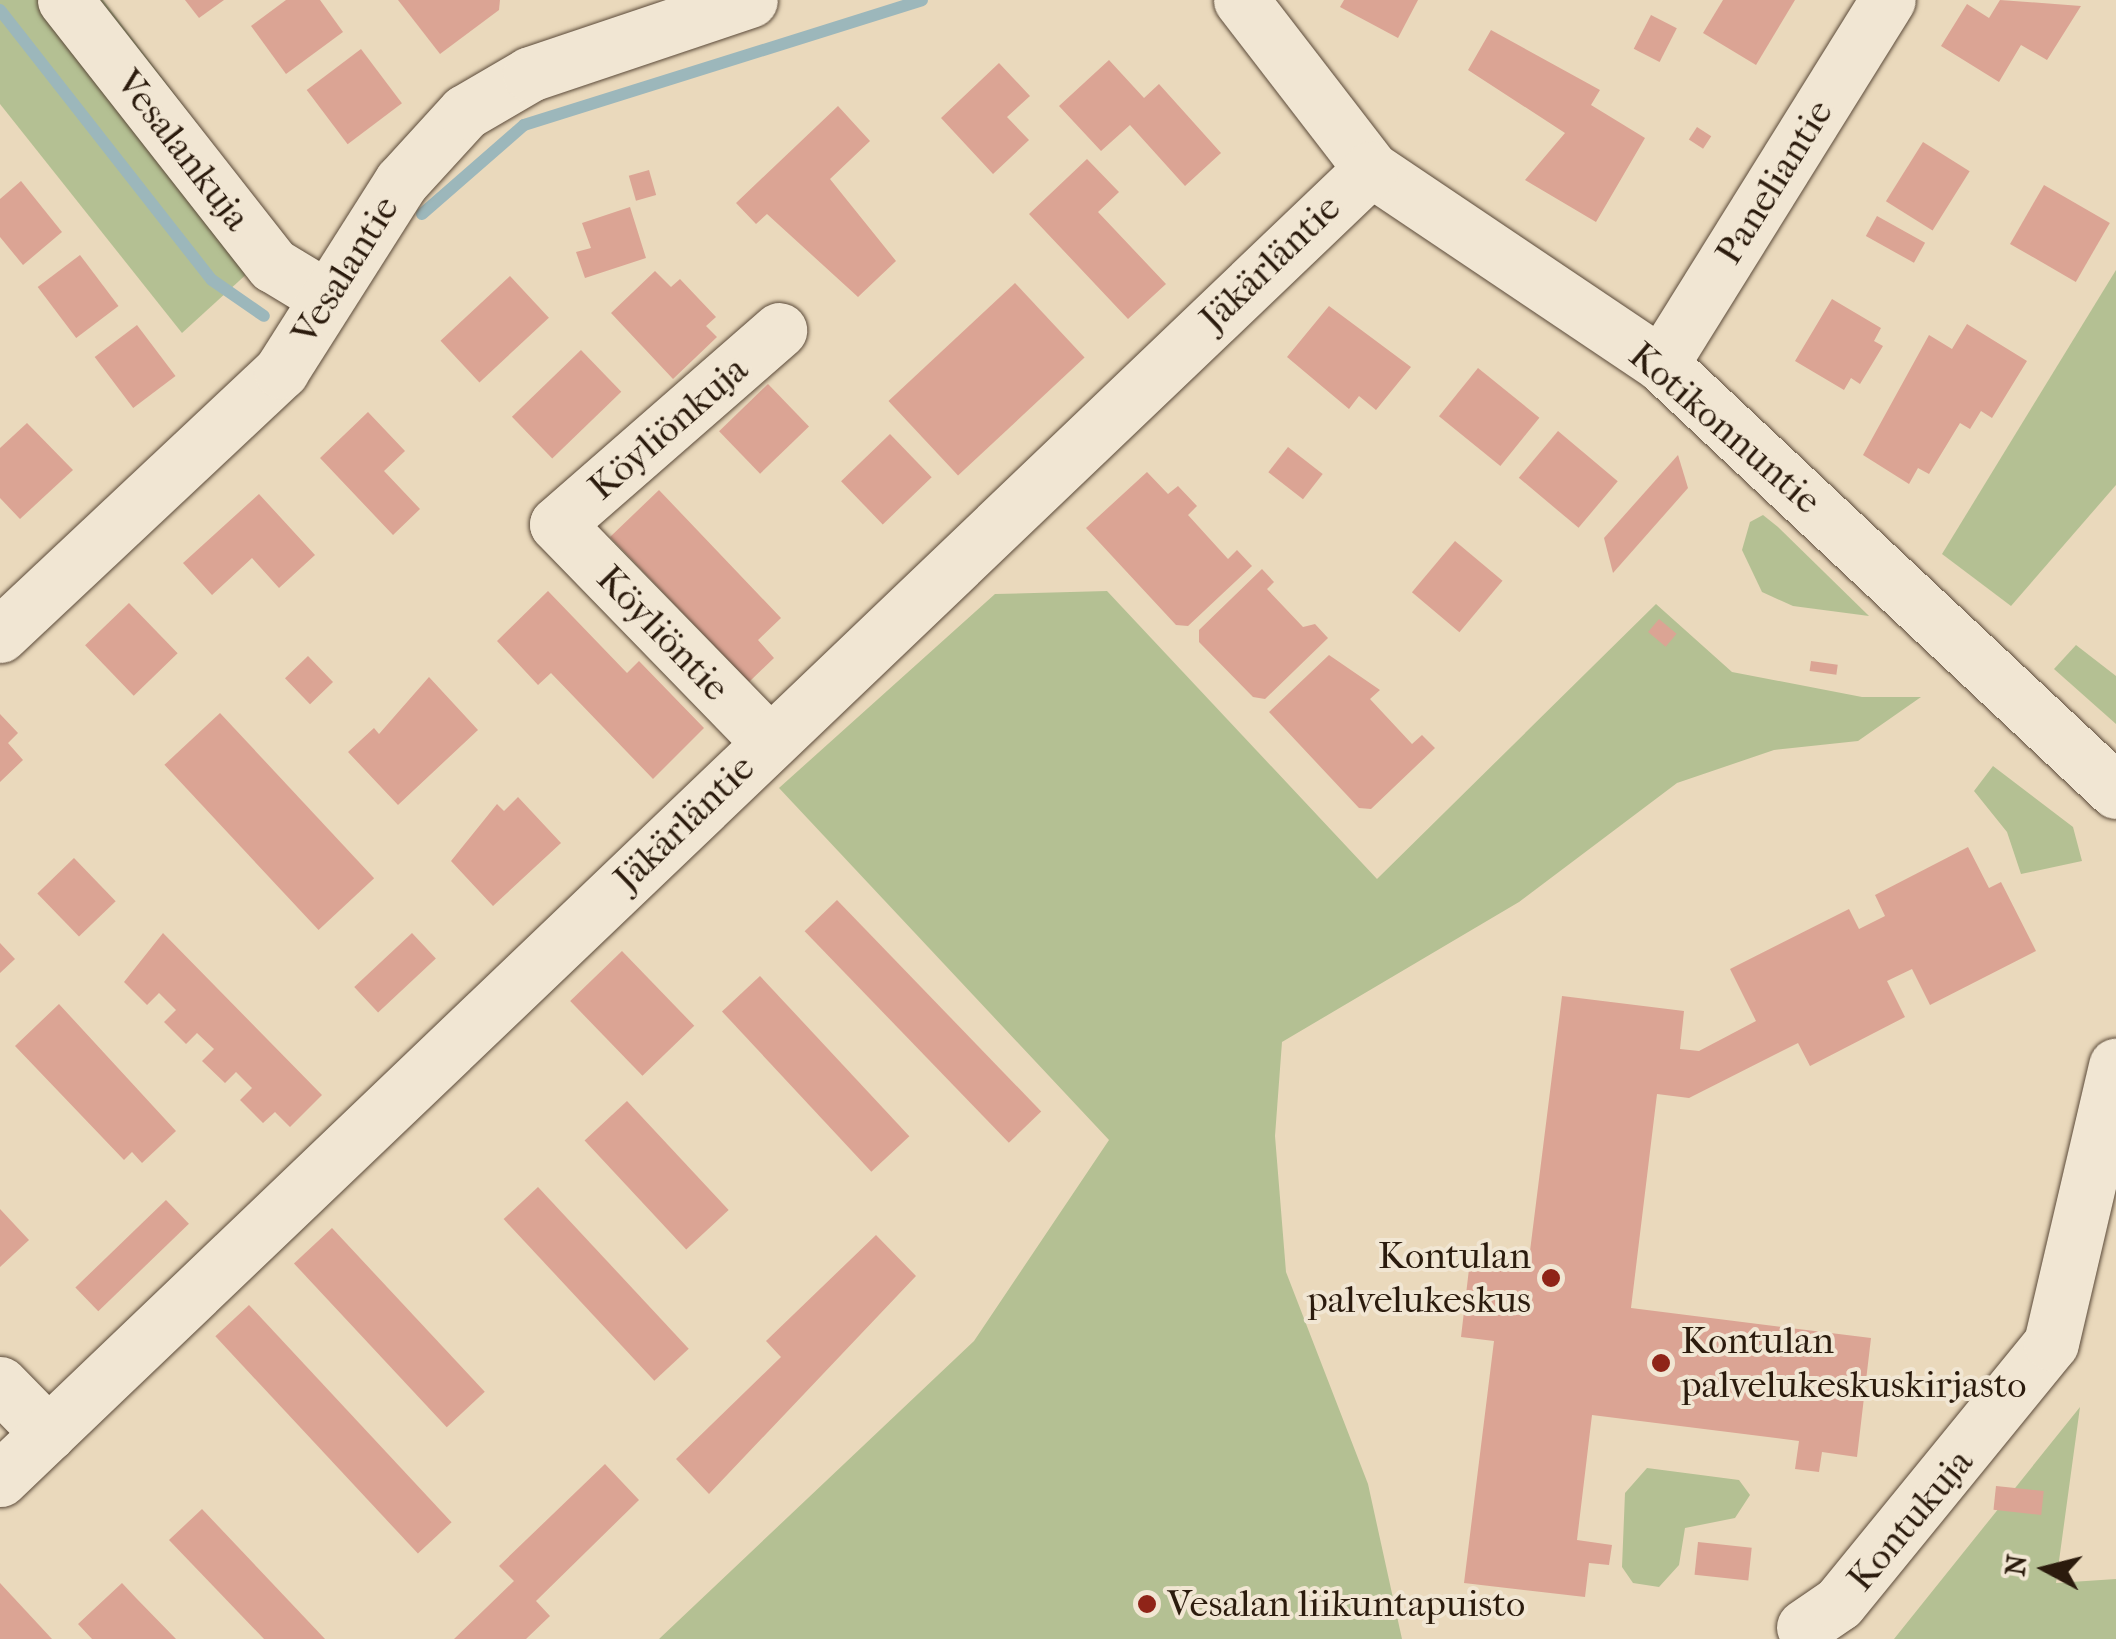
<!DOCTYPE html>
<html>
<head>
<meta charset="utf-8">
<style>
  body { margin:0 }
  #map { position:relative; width:2116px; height:1639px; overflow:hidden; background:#ead9bc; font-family:"IM FELL French Canon",serif }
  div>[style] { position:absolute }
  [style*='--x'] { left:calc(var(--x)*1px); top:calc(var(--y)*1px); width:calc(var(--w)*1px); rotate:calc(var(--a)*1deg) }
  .green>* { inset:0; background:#b4c093 }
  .stream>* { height:12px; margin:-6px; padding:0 6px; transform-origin:6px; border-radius:6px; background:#9cb7bb }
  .building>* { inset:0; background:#dba494; transform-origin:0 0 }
  .roads { filter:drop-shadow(0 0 2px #5b4a39) drop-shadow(0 0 2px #5b4a39) }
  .minor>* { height:55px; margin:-27.5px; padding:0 27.5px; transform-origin:27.5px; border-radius:27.5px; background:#f1e6d3 }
  .dots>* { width:28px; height:28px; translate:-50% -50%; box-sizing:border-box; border:5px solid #f1e6d3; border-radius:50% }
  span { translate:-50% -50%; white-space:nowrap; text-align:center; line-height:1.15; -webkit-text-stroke:8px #f1e6d3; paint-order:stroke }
  .street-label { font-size:38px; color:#2b1b0d }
  .poi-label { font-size:38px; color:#2b1b0d }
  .right { translate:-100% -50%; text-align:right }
  .left { translate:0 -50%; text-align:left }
  .north { position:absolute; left:1996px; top:1519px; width:100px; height:100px; -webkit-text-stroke:8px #f1e6d3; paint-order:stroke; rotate:277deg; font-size:28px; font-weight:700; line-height:40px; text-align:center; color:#2b1b0d }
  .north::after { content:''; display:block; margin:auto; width:35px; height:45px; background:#2b1b0d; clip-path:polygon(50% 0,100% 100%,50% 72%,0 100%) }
</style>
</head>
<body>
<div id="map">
  <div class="green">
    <div style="clip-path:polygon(0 0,103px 0,285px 239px,182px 333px,0 104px)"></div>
    <div style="clip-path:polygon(2116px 270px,2116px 485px,2011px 606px,1942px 554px)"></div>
    <div style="clip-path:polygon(1763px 515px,1778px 527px,1869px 616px,1793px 606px,1762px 592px,1742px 550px,1750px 522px)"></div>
    <div style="clip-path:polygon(1107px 591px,1377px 879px,1656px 604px,1732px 672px,1862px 697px,1921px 697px,1858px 741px,1774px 750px,1677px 783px,1519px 902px,1282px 1042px,1275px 1136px,1286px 1272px,1368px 1484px,1402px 1639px,659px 1639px,974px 1341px,1109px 1140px,779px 788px,995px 594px)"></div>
    <div style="clip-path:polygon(2076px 645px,2116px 676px,2116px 724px,2054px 669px)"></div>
    <div style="clip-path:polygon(1993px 766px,2073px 827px,2082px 861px,2021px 874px,2007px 832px,1974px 791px)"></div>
    <div style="clip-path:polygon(2080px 1407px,2056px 1583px,2116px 1579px,2116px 1639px,1894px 1639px)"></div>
    <div style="clip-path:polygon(1647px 1468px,1739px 1480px,1750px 1495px,1735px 1518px,1685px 1528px,1679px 1565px,1659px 1587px,1633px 1583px,1622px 1567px,1625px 1493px)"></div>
  </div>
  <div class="stream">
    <div style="--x:0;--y:10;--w:343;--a:51.9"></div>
    <div style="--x:212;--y:280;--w:63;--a:34.7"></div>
    <div style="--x:422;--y:214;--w:135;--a:-41.1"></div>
    <div style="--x:524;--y:125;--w:417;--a:-17.4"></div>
  </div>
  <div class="building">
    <div style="clip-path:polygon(185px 0,224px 0,199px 18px)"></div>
    <div style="clip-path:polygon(286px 0,320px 0,343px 32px,286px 74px,251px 26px)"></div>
    <div style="clip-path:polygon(398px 0,500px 0,499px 10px,440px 54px)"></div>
    <div style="clip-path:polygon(1344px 0,1418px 0,1398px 38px,1340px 7px)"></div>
    <div style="clip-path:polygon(1723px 0,1795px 0,1756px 65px,1703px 33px)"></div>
    <div style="clip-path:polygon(2000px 0,2081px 6px,2047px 60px,2021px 45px,1999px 82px,1941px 46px,1967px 4px,1989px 18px)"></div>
    <div style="left:1651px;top:15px;width:29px;height:38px;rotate:27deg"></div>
    <div style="clip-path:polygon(1491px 30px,1600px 90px,1591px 105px,1645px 138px,1596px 222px,1525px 180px,1565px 133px,1468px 70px)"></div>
    <div style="left:361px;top:49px;width:68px;height:68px;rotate:53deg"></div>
    <div style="clip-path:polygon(1109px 60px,1144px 98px,1159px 84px,1221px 153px,1185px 186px,1130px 125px,1101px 151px,1059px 106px)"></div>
    <div style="clip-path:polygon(999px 63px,1030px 96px,1007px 117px,1029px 140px,993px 174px,941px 118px)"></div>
    <div style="clip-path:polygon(838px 106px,870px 141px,830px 179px,896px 261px,858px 297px,767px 214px,756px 224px,736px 203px)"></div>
    <div style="left:1697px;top:127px;width:17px;height:15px;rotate:33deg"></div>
    <div style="left:1923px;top:142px;width:55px;height:70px;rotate:32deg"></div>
    <div style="clip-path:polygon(1087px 159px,1119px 192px,1098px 212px,1166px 284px,1128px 319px,1029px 214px)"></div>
    <div style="left:649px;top:170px;width:26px;height:21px;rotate:74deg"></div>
    <div style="clip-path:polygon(21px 181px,62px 232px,23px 265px,0 237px,0 199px)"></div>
    <div style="left:2044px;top:185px;width:76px;height:68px;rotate:30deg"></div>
    <div style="clip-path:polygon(630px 207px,646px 258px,585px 278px,576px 252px,591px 248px,582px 223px)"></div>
    <div style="left:1877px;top:216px;width:55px;height:23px;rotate:29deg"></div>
    <div style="left:80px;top:255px;width:64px;height:53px;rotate:53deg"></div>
    <div style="clip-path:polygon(655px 271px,671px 287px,680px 279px,716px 317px,706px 326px,717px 337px,673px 379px,611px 313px)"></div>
    <div style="left:510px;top:276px;width:57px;height:95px;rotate:47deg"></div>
    <div style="left:1015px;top:283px;width:102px;height:173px;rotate:47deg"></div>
    <div style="clip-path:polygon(1832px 299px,1881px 328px,1874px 341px,1883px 346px,1860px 384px,1851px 378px,1844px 390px,1795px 361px)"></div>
    <div style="clip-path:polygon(1329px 306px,1411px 367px,1376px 410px,1359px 396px,1349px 409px,1287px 357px)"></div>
    <div style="clip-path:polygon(1967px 324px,2027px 361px,1992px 418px,1981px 411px,1970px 429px,1960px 423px,1929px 474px,1918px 468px,1909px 484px,1863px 455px,1929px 335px,1952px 349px)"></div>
    <div style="left:137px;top:325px;width:64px;height:53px;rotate:53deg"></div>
    <div style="left:581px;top:350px;width:58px;height:96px;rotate:46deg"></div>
    <div style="left:1478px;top:368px;width:79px;height:62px;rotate:39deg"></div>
    <div style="left:768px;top:384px;width:59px;height:68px;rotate:46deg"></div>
    <div style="clip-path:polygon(368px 412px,405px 451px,384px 471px,420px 509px,393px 535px,320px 458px)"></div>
    <div style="clip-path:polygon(27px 423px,73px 470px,20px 519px,0 498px,0 448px)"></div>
    <div style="left:1558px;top:431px;width:78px;height:61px;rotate:40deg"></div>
    <div style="left:890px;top:434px;width:60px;height:68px;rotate:46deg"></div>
    <div style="left:1288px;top:447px;width:44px;height:32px;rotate:38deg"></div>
    <div style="clip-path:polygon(1678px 455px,1688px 488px,1613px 573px,1604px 538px)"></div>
    <div style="clip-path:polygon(1147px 472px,1168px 494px,1178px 486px,1197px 506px,1188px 515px,1228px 559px,1237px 550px,1252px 566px,1188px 626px,1176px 625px,1086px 528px)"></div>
    <div style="clip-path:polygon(659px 490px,781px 618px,758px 640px,774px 658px,749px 682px,610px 537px)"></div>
    <div style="clip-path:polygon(259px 494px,315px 555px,279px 588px,252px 558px,212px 595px,183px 563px)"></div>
    <div style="left:1455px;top:541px;width:62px;height:67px;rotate:40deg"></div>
    <div style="clip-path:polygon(1262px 569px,1274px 582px,1267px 589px,1303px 627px,1315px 624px,1328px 638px,1265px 699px,1253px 697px,1199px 642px,1199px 630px)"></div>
    <div style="clip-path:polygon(548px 591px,627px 673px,639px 661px,704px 728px,653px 779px,551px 673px,538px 685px,497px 641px)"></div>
    <div style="left:129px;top:603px;width:70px;height:61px;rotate:46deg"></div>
    <div style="left:1659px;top:619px;width:23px;height:17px;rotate:40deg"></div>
    <div style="clip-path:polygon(1329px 655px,1380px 690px,1370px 699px,1412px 744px,1422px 735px,1435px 748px,1371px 809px,1359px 808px,1269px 712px)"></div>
    <div style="left:308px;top:656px;width:36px;height:32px;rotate:46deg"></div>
    <div style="left:1811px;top:661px;width:27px;height:10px;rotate:8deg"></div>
    <div style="clip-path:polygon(429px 677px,478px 730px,398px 805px,348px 752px,374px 728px,379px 734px)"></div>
    <div style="left:220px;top:713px;width:226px;height:76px;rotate:47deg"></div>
    <div style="clip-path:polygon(0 714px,18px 733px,8px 743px,23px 760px,0 782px)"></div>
    <div style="clip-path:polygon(518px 797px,561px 843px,493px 906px,451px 861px,497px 804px,504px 811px)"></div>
    <div style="clip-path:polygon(1968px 847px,1989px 888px,2001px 882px,2036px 951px,1930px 1005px,1912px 969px,1887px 981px,1905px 1017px,1810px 1066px,1798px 1043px,1689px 1098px,1657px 1094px,1631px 1308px,1871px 1338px,1857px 1457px,1822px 1452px,1819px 1472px,1795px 1469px,1799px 1441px,1592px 1415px,1577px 1540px,1612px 1545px,1609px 1565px,1589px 1563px,1585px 1597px,1464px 1583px,1494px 1341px,1461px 1337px,1471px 1252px,1529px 1259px,1562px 996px,1684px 1011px,1680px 1049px,1699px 1051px,1756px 1021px,1730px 969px,1849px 909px,1859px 929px,1885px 916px,1875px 895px)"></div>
    <div style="left:74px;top:858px;width:60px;height:51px;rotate:46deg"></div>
    <div style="left:837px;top:900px;width:294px;height:45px;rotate:46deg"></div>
    <div style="clip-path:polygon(163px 933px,322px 1095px,290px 1127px,275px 1112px,263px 1123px,240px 1100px,252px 1088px,236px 1072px,225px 1083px,202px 1061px,214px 1049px,197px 1033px,186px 1044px,164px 1022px,176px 1010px,159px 993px,147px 1005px,124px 982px)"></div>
    <div style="left:412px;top:933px;width:35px;height:79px;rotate:47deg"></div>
    <div style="clip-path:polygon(0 943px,15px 959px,0 973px)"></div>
    <div style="left:622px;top:951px;width:104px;height:72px;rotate:46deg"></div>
    <div style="left:760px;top:976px;width:219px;height:52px;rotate:47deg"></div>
    <div style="clip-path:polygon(59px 1004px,176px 1131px,142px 1163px,132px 1152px,124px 1160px,15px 1046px)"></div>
    <div style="left:627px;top:1101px;width:149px;height:58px;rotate:47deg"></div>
    <div style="left:538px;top:1187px;width:221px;height:47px;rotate:47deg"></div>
    <div style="left:166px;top:1200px;width:33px;height:126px;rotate:46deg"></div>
    <div style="clip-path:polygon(0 1209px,29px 1240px,0 1267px)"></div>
    <div style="left:332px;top:1228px;width:224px;height:52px;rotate:47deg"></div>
    <div style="clip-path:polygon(876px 1235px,916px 1276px,709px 1494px,676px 1459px,781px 1357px,766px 1341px)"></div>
    <div style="left:249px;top:1305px;width:297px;height:46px;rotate:47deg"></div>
    <div style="clip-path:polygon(605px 1464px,639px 1500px,536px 1601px,550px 1616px,526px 1639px,454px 1639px,514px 1581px,499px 1566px)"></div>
    <div style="left:1996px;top:1486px;width:48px;height:24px;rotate:6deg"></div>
    <div style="clip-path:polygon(202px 1509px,325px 1639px,264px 1639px,169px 1540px)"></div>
    <div style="left:1698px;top:1542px;width:54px;height:33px;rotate:6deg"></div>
    <div style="clip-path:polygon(0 1583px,52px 1639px,0 1639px)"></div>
    <div style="clip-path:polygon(122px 1583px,137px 1599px,176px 1639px,92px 1639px,78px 1624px)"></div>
  </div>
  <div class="roads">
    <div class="minor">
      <div style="--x:65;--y:0;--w:337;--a:51.9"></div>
      <div style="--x:273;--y:265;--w:44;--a:31.2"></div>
      <div style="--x:1241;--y:0;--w:213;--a:52.4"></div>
      <div style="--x:1371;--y:169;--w:349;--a:33.9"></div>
      <div style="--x:1661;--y:364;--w:624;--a:43.18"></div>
      <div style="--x:1661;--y:364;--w:429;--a:-58.1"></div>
      <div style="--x:0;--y:635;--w:386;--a:-43.2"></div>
      <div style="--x:281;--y:371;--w:224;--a:-57.6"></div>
      <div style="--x:401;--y:182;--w:95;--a:-47.6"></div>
      <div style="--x:465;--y:112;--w:75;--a:-30.3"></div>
      <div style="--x:530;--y:74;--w:232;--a:-18.6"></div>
      <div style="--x:769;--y:742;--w:304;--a:-134.2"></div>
      <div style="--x:557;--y:524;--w:295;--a:-41.1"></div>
      <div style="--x:0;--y:1384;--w:69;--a:45.6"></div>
      <div style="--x:0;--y:1479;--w:1896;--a:-43.7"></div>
      <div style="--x:1804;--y:1627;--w:42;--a:-34.4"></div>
      <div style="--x:1839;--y:1603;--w:335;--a:-50.8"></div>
      <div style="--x:2051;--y:1343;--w:285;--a:-76.8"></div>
    </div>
  </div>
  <div class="dots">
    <div style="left:1551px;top:1278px;background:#8f2418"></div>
    <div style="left:1661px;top:1363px;background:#8f2418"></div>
    <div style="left:1147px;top:1604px;background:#8f2418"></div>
  </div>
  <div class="street-label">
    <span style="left:183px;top:150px;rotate:52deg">Vesalankuja</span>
    <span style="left:1774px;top:182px;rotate:-58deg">Paneliantie</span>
    <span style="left:1270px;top:263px;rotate:-44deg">Jäkärläntie</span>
    <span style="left:345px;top:270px;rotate:-58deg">Vesalantie</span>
    <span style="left:668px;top:428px;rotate:-41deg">Köyliönkuja</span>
    <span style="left:1725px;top:428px;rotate:41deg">Kotikonnuntie</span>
    <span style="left:663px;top:633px;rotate:46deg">Köyliöntie</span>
    <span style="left:684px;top:823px;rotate:-44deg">Jäkärläntie</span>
    <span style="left:1910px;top:1520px;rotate:-50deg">Kontukuja</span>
  </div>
  <div class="poi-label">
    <span class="right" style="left:1531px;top:1278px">Kontulan<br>palvelukeskus</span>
    <span class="left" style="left:1681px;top:1363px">Kontulan<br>palvelukeskuskirjasto</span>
    <span class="left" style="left:1167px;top:1604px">Vesalan liikuntapuisto</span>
  </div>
  <div class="north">N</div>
</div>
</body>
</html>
